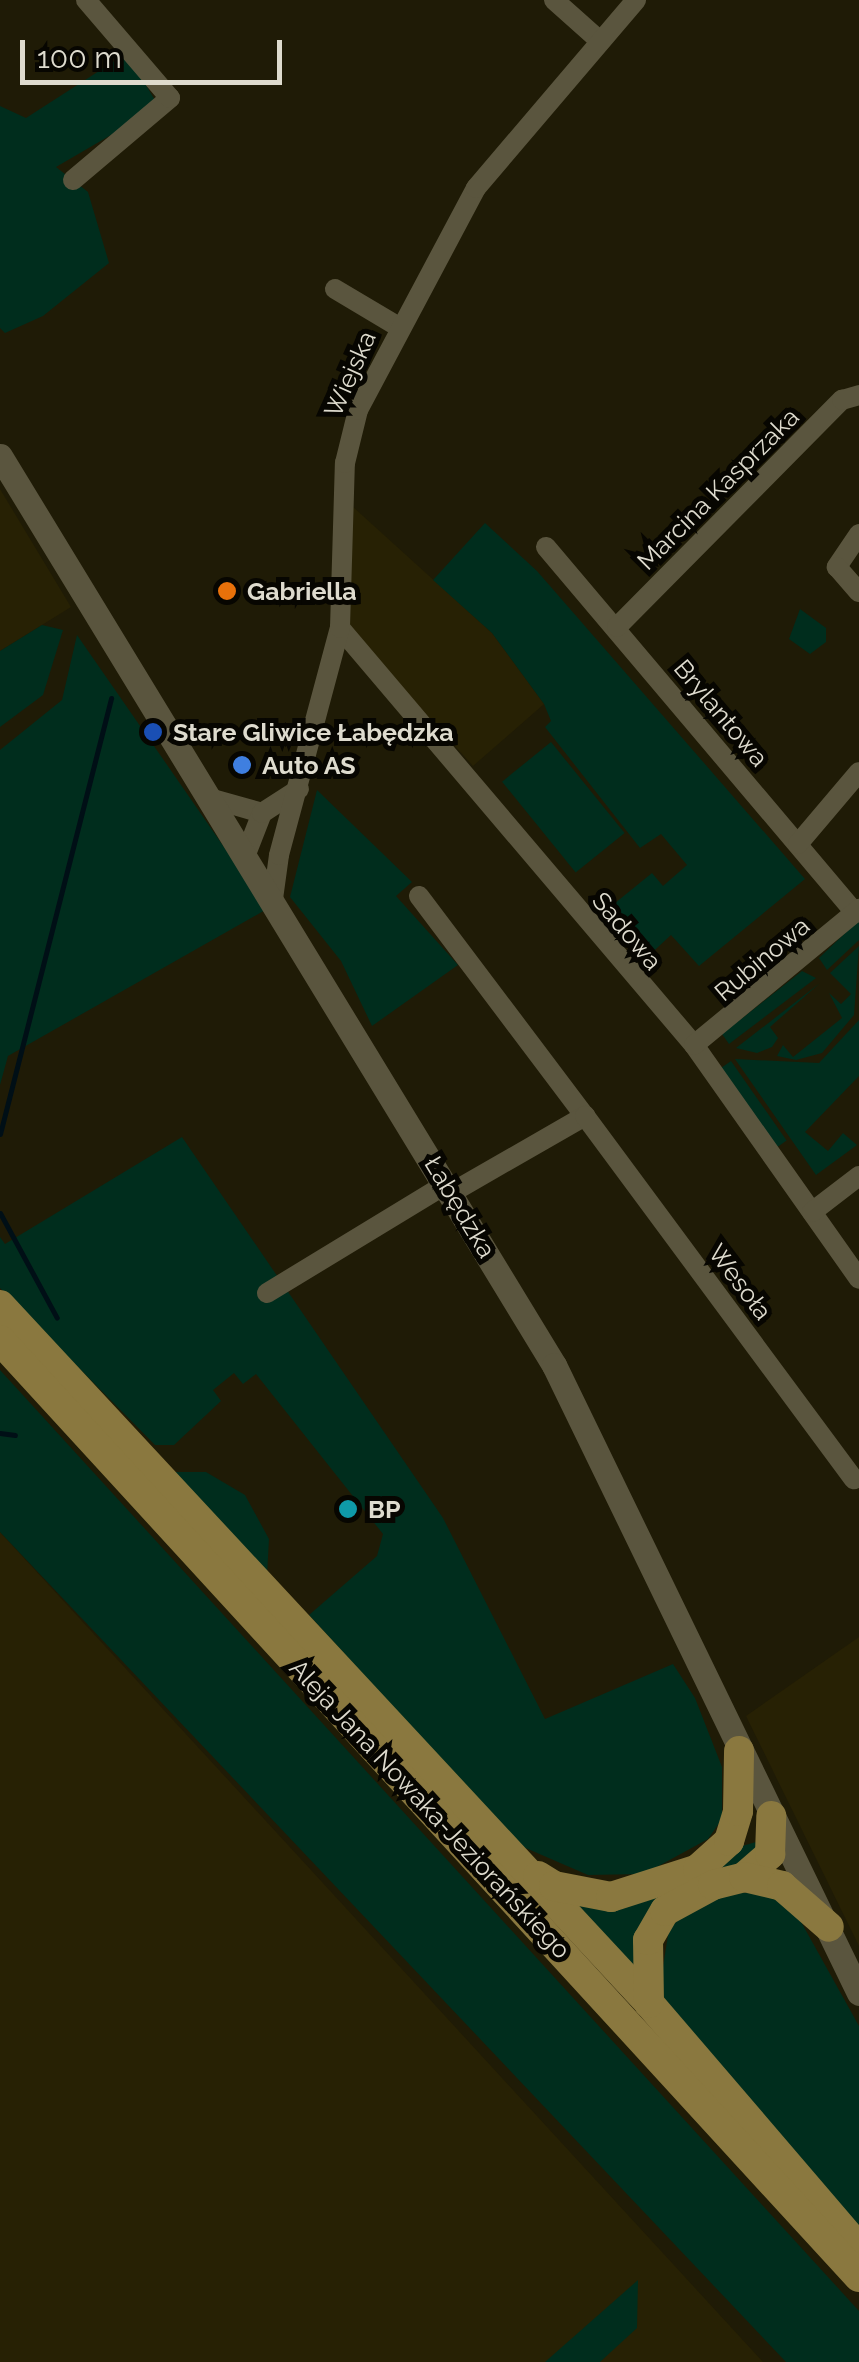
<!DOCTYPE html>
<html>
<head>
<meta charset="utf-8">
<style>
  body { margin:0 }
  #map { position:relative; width:859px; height:2362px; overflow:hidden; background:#1f1b06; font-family:Raleway,sans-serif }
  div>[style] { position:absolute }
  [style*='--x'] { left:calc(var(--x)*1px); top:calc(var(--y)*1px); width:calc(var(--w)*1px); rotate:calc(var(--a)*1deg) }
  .built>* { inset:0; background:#272104 }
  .green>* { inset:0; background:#002d1d; transform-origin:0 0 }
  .stream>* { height:5px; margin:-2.5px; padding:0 2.5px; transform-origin:2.5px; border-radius:2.5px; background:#000f16 }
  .minor>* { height:20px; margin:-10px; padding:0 10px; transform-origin:10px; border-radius:10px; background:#5a553e }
  .tertiary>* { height:25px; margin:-12.5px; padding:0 12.5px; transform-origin:12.5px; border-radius:12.5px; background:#5a553e }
  .primary>* { height:30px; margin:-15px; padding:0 15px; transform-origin:15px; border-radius:15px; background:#8a783f }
  .dots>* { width:28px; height:28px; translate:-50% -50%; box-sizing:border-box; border:5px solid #070601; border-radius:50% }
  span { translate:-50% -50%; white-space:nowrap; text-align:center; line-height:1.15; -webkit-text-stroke:10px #070601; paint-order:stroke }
  .street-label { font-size:25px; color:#dedbce }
  .poi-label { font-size:25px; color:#dedbce; font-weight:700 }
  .left { translate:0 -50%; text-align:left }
  .scale { position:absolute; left:20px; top:40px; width:262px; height:45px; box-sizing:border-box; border:5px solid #dedbce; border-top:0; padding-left:12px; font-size:30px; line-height:35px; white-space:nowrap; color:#dedbce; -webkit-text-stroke:8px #070601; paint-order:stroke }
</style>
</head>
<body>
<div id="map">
  <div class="built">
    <div style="clip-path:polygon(0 489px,71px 607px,0 651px)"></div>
    <div style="clip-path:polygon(352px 506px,492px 633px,544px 704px,473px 766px,350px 630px)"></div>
    <div style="clip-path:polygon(0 1532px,219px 1770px,763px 2362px,0 2362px)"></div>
    <div style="clip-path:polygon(859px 1637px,859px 1946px,746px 1716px)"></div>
  </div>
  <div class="green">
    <div style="clip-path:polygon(127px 53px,159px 107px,56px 167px,88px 192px,109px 263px,43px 316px,5px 333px,0 328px,0 106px,26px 118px)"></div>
    <div style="clip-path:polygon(485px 523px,537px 571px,805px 879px,699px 966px,671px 935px,643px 961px,604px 912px,652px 873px,663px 886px,687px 865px,661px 834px,640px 848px,545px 727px,551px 721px,544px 704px,492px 633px,433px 580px)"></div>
    <div style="clip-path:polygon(800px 609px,826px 628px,826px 642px,810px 654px,789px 639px)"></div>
    <div style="clip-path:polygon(42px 625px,63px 630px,43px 695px,0 727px,0 651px)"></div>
    <div style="clip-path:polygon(77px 635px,267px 909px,8px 1056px,0 1085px,0 750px,62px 700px)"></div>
    <div style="left:551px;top:742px;width:117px;height:63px;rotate:51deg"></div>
    <div style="clip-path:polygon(317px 790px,412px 882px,396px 896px,458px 965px,372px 1026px,341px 961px,290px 897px)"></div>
    <div style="clip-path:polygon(859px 920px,859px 940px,827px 970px,819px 958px)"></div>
    <div style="clip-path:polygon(859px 946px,854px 1015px,822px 1053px,796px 1060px,777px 1056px,783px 1045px,793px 1057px,842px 1018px,829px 993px,841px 1004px,851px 994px,830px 973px)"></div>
    <div style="clip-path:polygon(802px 971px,816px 978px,729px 1044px,722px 1034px)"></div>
    <div style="clip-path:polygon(820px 983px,770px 1027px,778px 1038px,772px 1047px,757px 1053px,736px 1048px)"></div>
    <div style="clip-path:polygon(859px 1020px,859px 1076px,805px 1132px,828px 1151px,843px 1133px,857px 1145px,816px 1175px,735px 1059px,819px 1063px)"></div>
    <div style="left:731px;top:1061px;width:97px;height:13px;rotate:55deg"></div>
    <div style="clip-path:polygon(182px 1137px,443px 1518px,545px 1719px,673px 1664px,695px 1698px,722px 1767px,722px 1819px,708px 1839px,644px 1874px,588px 1875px,521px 1846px,309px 1615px,377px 1556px,383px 1534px,256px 1374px,243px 1384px,234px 1373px,213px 1390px,221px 1401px,174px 1445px,155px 1445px,0 1288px,0 1237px,5px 1244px)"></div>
    <div style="clip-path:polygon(0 1370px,859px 2311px,859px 2362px,786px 2362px,0 1532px)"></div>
    <div style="clip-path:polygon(173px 1472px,206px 1472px,245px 1495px,269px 1539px,267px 1576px)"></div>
    <div style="clip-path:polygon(756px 1842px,762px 1852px,698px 1881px,635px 1975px,563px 1898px)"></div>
    <div style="clip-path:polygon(721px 1892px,761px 1893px,790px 1902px,859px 2026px,859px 2234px,659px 1992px,669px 1929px,690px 1908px)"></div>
    <div style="clip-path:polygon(638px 2280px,637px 2328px,600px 2362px,545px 2362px)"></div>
  </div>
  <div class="stream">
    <div style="--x:0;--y:1134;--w:450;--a:-75.7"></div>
    <div style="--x:0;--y:1213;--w:119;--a:61.5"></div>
    <div style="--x:0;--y:1433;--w:15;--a:8"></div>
  </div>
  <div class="minor">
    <div style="--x:554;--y:0;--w:62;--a:41.7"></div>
    <div style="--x:73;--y:180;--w:127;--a:-40.2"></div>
    <div style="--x:170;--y:98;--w:129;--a:-130.6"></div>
    <div style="--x:335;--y:289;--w:74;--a:30.7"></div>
    <div style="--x:859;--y:534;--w:40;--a:124"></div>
    <div style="--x:837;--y:567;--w:33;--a:49"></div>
    <div style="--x:546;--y:547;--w:479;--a:49.8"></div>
    <div style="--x:617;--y:627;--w:320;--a:-45.3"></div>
    <div style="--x:842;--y:400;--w:18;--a:-16"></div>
    <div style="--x:340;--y:628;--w:547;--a:49.67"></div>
    <div style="--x:694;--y:1045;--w:286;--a:54.8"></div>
    <div style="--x:213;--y:799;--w:51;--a:15.9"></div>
    <div style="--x:798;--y:844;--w:94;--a:-49.7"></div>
    <div style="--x:246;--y:854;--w:44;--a:-68.7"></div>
    <div style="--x:262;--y:813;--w:44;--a:-33"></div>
    <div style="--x:419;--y:896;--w:276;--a:53"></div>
    <div style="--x:273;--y:899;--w:44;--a:-82.2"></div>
    <div style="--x:279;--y:855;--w:235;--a:-75"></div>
    <div style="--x:340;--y:628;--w:165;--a:-88.3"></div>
    <div style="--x:345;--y:463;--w:55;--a:-76.2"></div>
    <div style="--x:358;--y:410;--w:251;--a:-62"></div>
    <div style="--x:476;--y:188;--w:247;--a:-49.6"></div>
    <div style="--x:694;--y:1045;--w:214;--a:-39.5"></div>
    <div style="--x:451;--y:1193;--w:155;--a:-29.9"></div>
    <div style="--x:585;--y:1116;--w:452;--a:53.5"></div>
    <div style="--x:812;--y:1212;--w:59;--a:-37.5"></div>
    <div style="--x:267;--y:1293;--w:210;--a:-31.3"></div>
  </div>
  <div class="tertiary">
    <div style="--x:0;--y:456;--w:1065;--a:58.64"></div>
    <div style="--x:554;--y:1365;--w:698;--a:64.1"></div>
  </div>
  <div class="primary">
    <div style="--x:0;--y:1305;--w:953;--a:47.08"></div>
    <div style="--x:649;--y:2003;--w:323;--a:49.4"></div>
    <div style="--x:0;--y:1340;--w:1271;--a:47.49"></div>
    <div style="--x:538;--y:1876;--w:19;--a:32"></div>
    <div style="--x:554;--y:1886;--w:58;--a:10.9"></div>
    <div style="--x:611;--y:1897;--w:91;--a:-17.8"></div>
    <div style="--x:698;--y:1869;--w:42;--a:-42.1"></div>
    <div style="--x:729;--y:1841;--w:31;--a:-73"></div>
    <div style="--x:738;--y:1811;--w:60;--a:-89"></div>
    <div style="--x:744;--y:1877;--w:35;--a:-41"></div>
    <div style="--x:770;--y:1854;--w:38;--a:-88"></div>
    <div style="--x:649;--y:2003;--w:63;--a:-90.9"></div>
    <div style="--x:648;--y:1940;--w:34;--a:-60"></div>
    <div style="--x:665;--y:1911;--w:55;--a:-28.4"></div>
    <div style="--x:713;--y:1885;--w:32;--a:-14"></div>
    <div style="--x:744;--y:1877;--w:39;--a:13"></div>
    <div style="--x:782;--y:1886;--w:62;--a:41.1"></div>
  </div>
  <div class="dots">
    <div style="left:227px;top:591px;background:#e8710a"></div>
    <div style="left:153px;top:732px;background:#1a4fb4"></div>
    <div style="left:242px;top:765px;background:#3f7fe0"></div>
    <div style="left:348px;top:1509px;background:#0f9aa8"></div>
  </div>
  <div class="street-label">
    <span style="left:350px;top:374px;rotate:-66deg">Wiejska</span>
    <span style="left:718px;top:489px;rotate:-45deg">Marcina Kasprzaka</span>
    <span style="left:721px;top:713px;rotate:50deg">Brylantowa</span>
    <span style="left:627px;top:931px;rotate:50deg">Sadowa</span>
    <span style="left:762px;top:959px;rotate:-40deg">Rubinowa</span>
    <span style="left:460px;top:1207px;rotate:59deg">Łabędzka</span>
    <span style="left:740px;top:1282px;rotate:53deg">Wesoła</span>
    <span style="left:430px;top:1809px;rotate:47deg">Aleja Jana Nowaka-Jeziorańskiego</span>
  </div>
  <div class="poi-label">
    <span class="left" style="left:247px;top:591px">Gabriella</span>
    <span class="left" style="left:173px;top:732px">Stare Gliwice Łabędzka</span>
    <span class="left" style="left:262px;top:765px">Auto AS</span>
    <span class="left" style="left:368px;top:1509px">BP</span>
  </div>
  <div class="scale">100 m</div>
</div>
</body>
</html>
